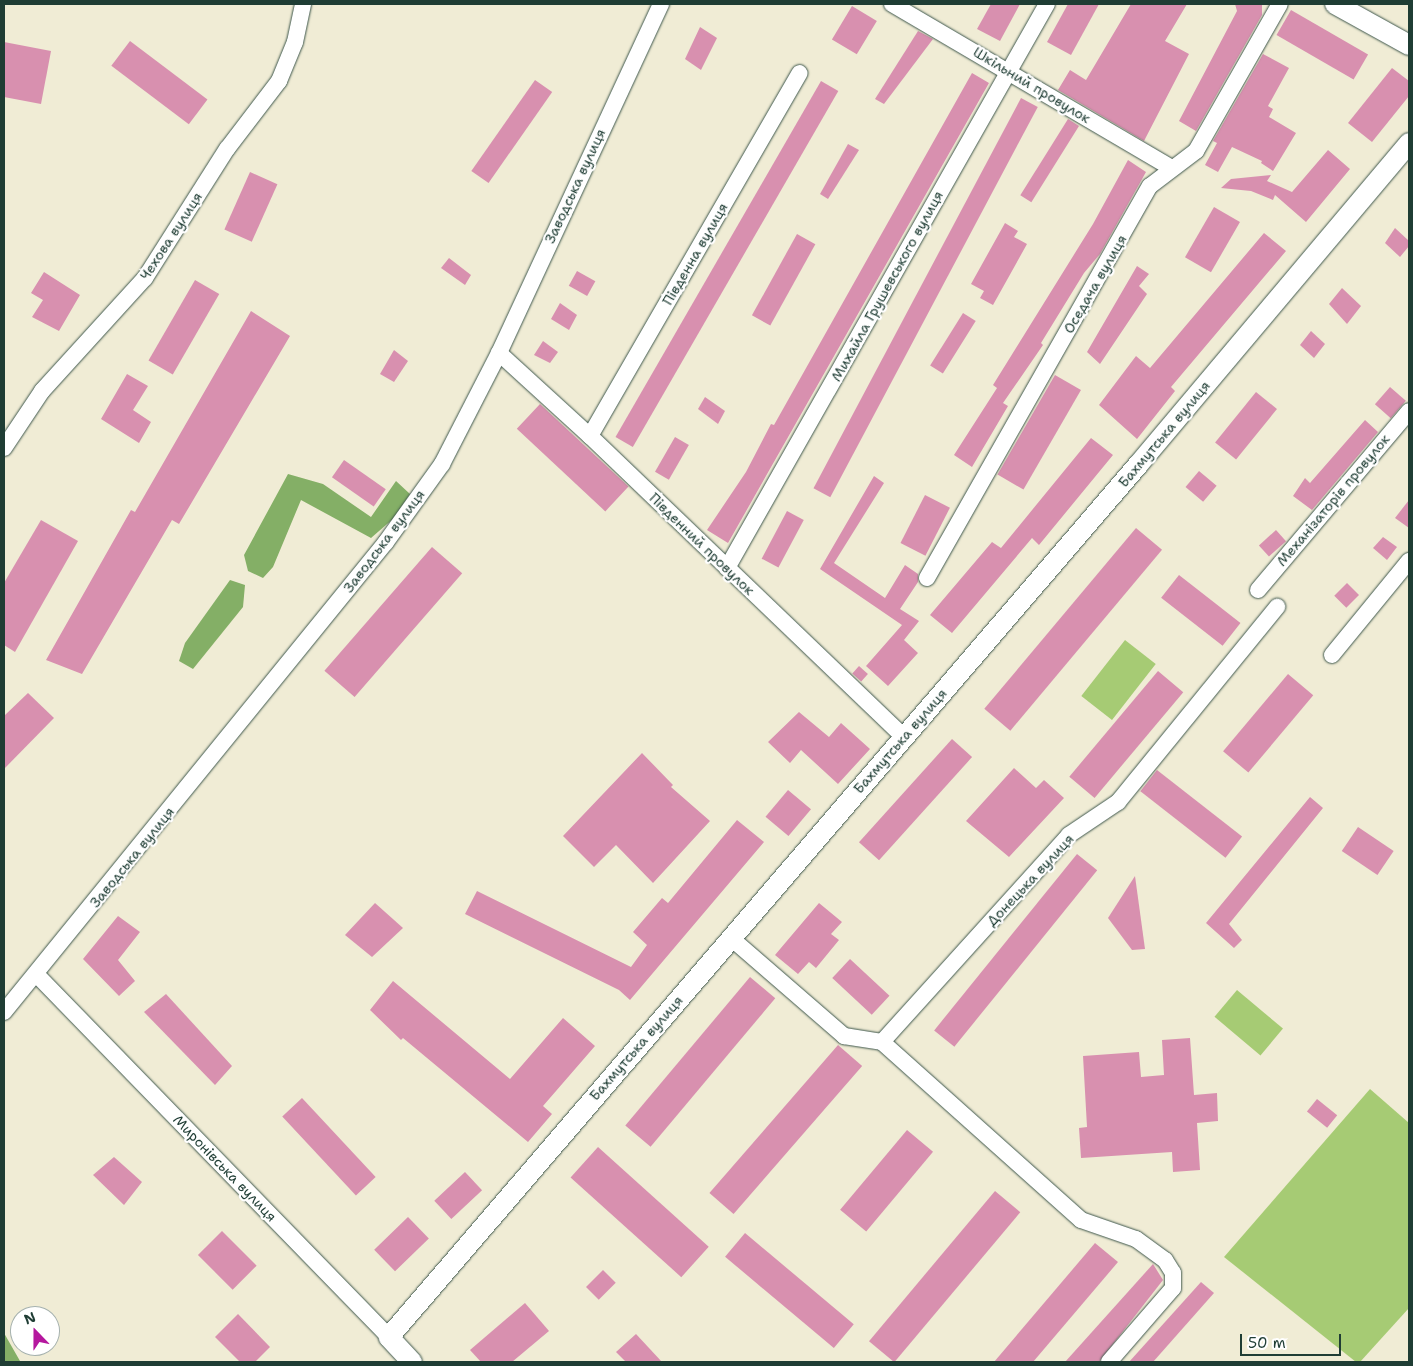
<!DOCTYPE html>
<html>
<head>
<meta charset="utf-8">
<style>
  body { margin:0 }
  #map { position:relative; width:1413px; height:1366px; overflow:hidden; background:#f0ecd5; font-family:"Shantell Sans",sans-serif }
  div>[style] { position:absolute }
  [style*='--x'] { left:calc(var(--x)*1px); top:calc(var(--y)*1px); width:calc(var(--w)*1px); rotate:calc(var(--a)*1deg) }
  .green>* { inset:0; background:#a6cb74; transform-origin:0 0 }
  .forest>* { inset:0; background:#84af66 }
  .building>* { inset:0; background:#d890af; transform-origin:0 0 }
  .roads { filter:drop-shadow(0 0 1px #3e574c) drop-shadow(0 0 1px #3e574c) }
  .minor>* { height:16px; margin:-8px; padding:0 8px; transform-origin:8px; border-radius:8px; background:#fff }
  .tertiary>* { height:20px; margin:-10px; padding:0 10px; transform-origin:10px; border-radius:10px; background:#fff }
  span { translate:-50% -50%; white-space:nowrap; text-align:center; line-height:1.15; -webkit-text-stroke:4.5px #fff; paint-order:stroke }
  .street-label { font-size:14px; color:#1f3d34 }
  .frame { position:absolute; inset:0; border:5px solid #1f3d34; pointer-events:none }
  .north { position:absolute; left:10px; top:1306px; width:50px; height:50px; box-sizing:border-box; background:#fff; border:1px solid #a5b1ae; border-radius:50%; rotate:338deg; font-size:14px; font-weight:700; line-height:20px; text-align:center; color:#1f3d34 }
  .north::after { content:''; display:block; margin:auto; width:18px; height:22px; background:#b5179e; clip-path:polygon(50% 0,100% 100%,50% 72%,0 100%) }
  .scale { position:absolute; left:1240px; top:1334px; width:101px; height:22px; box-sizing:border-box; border:2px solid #1f3d34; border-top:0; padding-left:6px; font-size:15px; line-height:18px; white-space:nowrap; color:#1f3d34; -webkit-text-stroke:4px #fff; paint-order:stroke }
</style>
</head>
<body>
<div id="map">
  <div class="green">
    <div style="left:1125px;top:640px;width:39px;height:71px;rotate:38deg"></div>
    <div style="left:1237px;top:990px;width:60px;height:35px;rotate:40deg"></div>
    <div style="clip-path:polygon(1370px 1089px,1409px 1123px,1409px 1308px,1360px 1362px,1356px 1362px,1224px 1257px)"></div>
  </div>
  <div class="forest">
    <div style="clip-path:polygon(288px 474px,323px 484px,371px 517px,396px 481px,410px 494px,394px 518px,371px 538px,301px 500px,273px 567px,263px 578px,248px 571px,244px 555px)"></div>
    <div style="clip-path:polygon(230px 580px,245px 585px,243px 607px,193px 669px,179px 661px,185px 643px)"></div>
    <div style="clip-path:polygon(4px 1333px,20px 1361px,22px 1362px,4px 1362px)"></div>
  </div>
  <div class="building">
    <div style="clip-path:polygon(991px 4px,1020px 4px,1000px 41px,977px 29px)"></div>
    <div style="clip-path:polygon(1068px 4px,1099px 4px,1071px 55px,1047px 42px)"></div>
    <div style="clip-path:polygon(1131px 4px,1187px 4px,1165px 41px,1189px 54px,1144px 141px,1058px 90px,1070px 70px,1086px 80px)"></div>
    <div style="clip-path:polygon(1235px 4px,1262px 4px,1262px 15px,1196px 131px,1179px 121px,1237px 11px)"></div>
    <div style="left:852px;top:6px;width:29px;height:39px;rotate:31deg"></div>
    <div style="left:1291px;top:10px;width:89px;height:29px;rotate:30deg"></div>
    <div style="clip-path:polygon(700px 27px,717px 38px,701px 70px,685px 59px)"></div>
    <div style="clip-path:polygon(918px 31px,933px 39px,884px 104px,875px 99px)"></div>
    <div style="left:130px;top:41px;width:97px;height:31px;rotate:37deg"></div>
    <div style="clip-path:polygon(4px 42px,51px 51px,41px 104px,4px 97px)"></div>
    <div style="clip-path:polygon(1263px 54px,1289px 68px,1268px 106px,1273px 109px,1269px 117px,1296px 133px,1273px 171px,1261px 163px,1262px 161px,1232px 147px,1218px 172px,1205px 165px,1217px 143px,1213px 141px)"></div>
    <div style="clip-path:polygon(1392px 68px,1409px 81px,1409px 96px,1372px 142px,1348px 123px)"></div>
    <div style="clip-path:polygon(972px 73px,989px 83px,728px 543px,707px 530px,746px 472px,771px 424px,774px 425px)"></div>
    <div style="left:535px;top:80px;width:21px;height:111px;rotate:35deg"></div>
    <div style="left:821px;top:81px;width:20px;height:411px;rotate:30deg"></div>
    <div style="left:1021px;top:98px;width:19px;height:442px;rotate:28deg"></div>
    <div style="left:1068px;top:119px;width:13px;height:90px;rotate:32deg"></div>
    <div style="clip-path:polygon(848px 144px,859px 150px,828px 199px,820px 194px)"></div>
    <div style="clip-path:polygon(1328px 150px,1350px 169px,1306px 222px,1275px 195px,1273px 200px,1251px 191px,1221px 188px,1231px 179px,1271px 175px,1267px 181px,1292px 192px)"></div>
    <div style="clip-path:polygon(1128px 160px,1146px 172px,1100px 254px,1084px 273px,1041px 343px,1043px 345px,1003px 403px,1008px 406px,972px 467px,954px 455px,997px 388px,993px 385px,1093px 224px)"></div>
    <div style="left:250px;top:172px;width:30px;height:63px;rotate:24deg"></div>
    <div style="left:1214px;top:207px;width:30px;height:58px;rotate:30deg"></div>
    <div style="clip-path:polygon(1005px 223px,1018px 231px,1014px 237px,1027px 244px,993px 305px,980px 298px,984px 291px,971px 284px)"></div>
    <div style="clip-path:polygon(1395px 228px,1409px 241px,1409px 246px,1400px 257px,1385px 243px)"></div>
    <div style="clip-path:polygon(1264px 233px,1286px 251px,1171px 387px,1175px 391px,1137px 439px,1099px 405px,1136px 356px,1150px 368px)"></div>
    <div style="left:797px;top:234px;width:21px;height:93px;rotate:29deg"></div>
    <div style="clip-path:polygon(449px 258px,471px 275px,465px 285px,441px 268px)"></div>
    <div style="clip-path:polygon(1137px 266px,1149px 274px,1139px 286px,1147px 294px,1100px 364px,1087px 352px)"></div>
    <div style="left:577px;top:271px;width:21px;height:17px;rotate:29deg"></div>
    <div style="clip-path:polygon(44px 272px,80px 295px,59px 331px,32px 317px,43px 300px,31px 293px)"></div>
    <div style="left:195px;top:280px;width:28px;height:93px;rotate:30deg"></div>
    <div style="clip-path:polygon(1342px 288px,1361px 306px,1347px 324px,1329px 304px)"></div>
    <div style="clip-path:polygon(560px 303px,577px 315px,569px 330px,551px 319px)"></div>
    <div style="clip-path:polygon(251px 311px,290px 336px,179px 524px,172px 520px,82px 674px,46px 660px,131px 510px,135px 512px)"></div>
    <div style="left:963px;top:313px;width:15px;height:62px;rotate:32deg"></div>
    <div style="clip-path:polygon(1311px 331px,1325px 344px,1314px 358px,1300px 345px)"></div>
    <div style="clip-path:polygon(543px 341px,558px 352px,550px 363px,534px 355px)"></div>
    <div style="clip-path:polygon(394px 350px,408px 361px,394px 382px,380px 374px)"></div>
    <div style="clip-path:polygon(127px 374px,148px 386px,133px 410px,151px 422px,139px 443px,101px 419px)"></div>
    <div style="left:1055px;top:375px;width:30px;height:115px;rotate:30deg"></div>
    <div style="left:1390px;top:387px;width:21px;height:23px;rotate:41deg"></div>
    <div style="left:1256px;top:392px;width:27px;height:65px;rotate:39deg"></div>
    <div style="clip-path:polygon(705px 397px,725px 411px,718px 424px,698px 409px)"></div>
    <div style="left:540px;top:404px;width:121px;height:34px;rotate:43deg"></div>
    <div style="clip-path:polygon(1365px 420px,1378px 432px,1312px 510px,1293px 496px,1305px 478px,1310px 483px)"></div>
    <div style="left:675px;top:437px;width:16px;height:40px;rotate:30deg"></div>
    <div style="clip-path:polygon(1091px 438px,1113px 455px,1039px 545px,1032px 538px,952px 633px,930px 615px,992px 542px,1001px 548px)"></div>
    <div style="left:344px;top:460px;width:51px;height:21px;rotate:35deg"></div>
    <div style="left:1199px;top:471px;width:23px;height:21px;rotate:40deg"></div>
    <div style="clip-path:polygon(874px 476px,884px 483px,834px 563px,885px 598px,905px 565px,918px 574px,918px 582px,900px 609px,919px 621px,904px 640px,918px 653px,888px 686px,866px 666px,902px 625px,820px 569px)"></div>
    <div style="left:925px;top:495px;width:28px;height:54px;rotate:27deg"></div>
    <div style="clip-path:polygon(1409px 500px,1409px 528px,1395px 518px)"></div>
    <div style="left:787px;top:511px;width:19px;height:54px;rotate:28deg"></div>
    <div style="clip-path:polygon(41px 520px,78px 541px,15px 652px,4px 645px,4px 583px)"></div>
    <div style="left:1136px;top:528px;width:34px;height:236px;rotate:40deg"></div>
    <div style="left:1276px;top:530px;width:15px;height:23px;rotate:48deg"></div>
    <div style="clip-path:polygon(1383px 537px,1397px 547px,1387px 560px,1373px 548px)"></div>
    <div style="left:432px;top:547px;width:40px;height:164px;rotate:41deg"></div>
    <div style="left:1179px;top:575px;width:78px;height:29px;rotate:38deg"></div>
    <div style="left:1347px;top:583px;width:17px;height:18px;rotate:45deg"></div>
    <div style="left:859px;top:666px;width:12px;height:10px;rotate:42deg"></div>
    <div style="left:1158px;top:671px;width:33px;height:138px;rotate:40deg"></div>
    <div style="left:1288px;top:674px;width:33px;height:101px;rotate:40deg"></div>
    <div style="clip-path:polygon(28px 693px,54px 718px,4px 769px,4px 716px)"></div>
    <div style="clip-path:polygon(799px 712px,829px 737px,841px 723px,870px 749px,838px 784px,801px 750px,790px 763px,768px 742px)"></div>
    <div style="left:952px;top:739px;width:27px;height:139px;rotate:42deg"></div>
    <div style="clip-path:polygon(642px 753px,673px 785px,671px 787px,710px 821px,653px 883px,616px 845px,594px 867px,563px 836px)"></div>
    <div style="clip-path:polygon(1014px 768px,1036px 788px,1044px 780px,1064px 798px,1009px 857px,966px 821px)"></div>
    <div style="left:1157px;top:770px;width:108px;height:27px;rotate:38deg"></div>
    <div style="left:788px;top:790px;width:30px;height:35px;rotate:40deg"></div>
    <div style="clip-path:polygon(1310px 797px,1323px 808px,1229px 924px,1242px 940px,1234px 948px,1206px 923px)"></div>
    <div style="clip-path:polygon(737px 820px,764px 842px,630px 1000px,619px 990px,465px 914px,477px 891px,631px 967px,647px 945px,633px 932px,662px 898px,668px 903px)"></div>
    <div style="left:1358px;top:827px;width:43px;height:29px;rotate:34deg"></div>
    <div style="left:1077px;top:854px;width:26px;height:227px;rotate:39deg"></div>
    <div style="clip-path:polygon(1135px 876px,1145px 949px,1132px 950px,1108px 918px)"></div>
    <div style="clip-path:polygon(375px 903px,403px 928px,372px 957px,345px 935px)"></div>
    <div style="clip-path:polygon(819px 903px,842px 922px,831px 934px,839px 940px,816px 968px,809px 962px,798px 974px,775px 955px)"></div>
    <div style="clip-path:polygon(118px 916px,140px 932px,118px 960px,135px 981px,119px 996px,83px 959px)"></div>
    <div style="left:850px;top:959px;width:54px;height:26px;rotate:43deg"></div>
    <div style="left:750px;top:977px;width:33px;height:194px;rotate:40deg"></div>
    <div style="clip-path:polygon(393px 981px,510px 1079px,563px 1018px,595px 1046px,543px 1106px,552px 1114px,528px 1142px,403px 1038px,401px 1040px,370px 1010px)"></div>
    <div style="clip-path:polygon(166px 994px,232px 1066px,215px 1085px,144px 1012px)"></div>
    <div style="clip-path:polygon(1190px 1038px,1194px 1095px,1217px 1093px,1218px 1121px,1197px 1123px,1200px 1170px,1173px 1172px,1172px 1152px,1081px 1158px,1079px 1128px,1087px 1127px,1083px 1056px,1139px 1052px,1141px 1077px,1164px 1075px,1162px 1040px)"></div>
    <div style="left:838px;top:1045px;width:32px;height:196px;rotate:41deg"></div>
    <div style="left:302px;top:1098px;width:108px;height:27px;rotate:47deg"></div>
    <div style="left:1317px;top:1099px;width:26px;height:16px;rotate:39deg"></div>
    <div style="left:907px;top:1130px;width:34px;height:104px;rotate:40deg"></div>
    <div style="left:598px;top:1147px;width:149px;height:41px;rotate:42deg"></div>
    <div style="clip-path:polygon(114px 1157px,142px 1182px,124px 1205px,93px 1175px)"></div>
    <div style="left:465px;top:1172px;width:25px;height:42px;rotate:47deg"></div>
    <div style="left:995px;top:1191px;width:33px;height:196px;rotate:40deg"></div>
    <div style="left:408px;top:1217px;width:30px;height:47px;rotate:46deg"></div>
    <div style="left:222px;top:1231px;width:49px;height:34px;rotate:45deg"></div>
    <div style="left:745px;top:1233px;width:142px;height:31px;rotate:40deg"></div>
    <div style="clip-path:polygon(1095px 1243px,1118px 1262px,1033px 1362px,994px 1362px)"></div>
    <div style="clip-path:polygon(1153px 1264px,1163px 1280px,1099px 1362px,1065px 1362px)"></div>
    <div style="left:603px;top:1270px;width:18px;height:24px;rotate:45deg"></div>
    <div style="clip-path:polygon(1201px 1282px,1214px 1293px,1153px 1362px,1129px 1362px)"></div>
    <div style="clip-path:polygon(525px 1303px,549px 1331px,512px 1362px,481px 1362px,470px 1350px)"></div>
    <div style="clip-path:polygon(238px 1314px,270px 1347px,255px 1362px,240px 1362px,215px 1337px)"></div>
    <div style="clip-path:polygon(636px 1334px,662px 1362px,626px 1362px,616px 1352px)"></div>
  </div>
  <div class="roads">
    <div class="minor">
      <div style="--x:892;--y:4;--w:324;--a:30.4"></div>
      <div style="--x:499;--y:353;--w:123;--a:42.4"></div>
      <div style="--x:590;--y:436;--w:435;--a:43.8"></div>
      <div style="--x:590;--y:436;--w:419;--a:-60"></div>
      <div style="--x:4;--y:448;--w:69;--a:-56.3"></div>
      <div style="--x:42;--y:391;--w:153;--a:-47.7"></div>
      <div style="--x:145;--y:278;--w:153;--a:-57.6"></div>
      <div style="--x:227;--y:149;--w:86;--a:-52.6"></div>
      <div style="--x:279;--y:81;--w:42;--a:-67.7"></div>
      <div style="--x:295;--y:42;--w:39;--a:-78"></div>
      <div style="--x:727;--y:568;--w:648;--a:-60.43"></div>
      <div style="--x:927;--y:578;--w:451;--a:-60.4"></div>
      <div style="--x:1150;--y:186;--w:58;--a:-37.3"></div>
      <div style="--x:1196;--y:151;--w:169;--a:-60.3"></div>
      <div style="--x:1258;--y:590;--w:234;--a:-49.8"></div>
      <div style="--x:1332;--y:655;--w:122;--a:-50.7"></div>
      <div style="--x:731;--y:938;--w:150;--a:40.9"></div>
      <div style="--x:844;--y:1036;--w:38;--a:9"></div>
      <div style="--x:882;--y:1042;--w:267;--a:41.8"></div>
      <div style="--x:1081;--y:1220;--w:58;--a:19.1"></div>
      <div style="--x:1136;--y:1239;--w:36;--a:36"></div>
      <div style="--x:1165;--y:1260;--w:15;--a:58"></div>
      <div style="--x:1173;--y:1273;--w:15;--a:90"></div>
      <div style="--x:1173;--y:1288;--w:98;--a:130.9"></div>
      <div style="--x:37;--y:975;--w:505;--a:45.8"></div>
      <div style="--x:4;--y:1012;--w:606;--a:-50.9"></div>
      <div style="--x:386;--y:542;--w:96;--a:-54.3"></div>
      <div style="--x:442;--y:464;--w:125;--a:-62.8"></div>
      <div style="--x:499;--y:353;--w:385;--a:-65.1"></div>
      <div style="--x:882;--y:1042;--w:279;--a:-47.9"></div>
      <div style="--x:1069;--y:835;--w:59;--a:-34"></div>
      <div style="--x:1118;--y:802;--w:252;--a:-50.8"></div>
    </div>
    <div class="tertiary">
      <div style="--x:1335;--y:4;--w:85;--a:29"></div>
      <div style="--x:412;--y:1362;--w:34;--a:-133"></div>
      <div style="--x:389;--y:1337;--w:1150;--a:-49.34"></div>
      <div style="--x:1138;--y:465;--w:421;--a:-49.9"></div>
    </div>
  </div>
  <div class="street-label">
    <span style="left:1032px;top:85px;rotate:31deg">Шкільний провулок</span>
    <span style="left:575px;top:186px;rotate:-65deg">Заводська вулиця</span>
    <span style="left:171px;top:236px;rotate:-57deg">Чехова вулиця</span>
    <span style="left:695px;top:254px;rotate:-60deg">Південна вулиця</span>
    <span style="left:1095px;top:284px;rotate:-60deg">Оседача вулиця</span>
    <span style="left:887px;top:286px;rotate:-61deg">Михайла Грушевського вулиця</span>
    <span style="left:1164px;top:434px;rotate:-50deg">Бахмутська вулиця</span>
    <span style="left:1333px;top:500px;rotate:-50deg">Механізаторів провулок</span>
    <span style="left:384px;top:541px;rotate:-53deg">Заводська вулиця</span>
    <span style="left:702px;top:544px;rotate:44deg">Південний провулок</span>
    <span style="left:900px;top:741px;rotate:-49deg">Бахмутська вулиця</span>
    <span style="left:132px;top:857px;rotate:-51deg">Заводська вулиця</span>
    <span style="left:1030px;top:880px;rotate:-47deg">Донецька вулиця</span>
    <span style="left:636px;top:1048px;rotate:-49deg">Бахмутська вулиця</span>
    <span style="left:225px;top:1168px;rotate:46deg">Миронівська вулиця</span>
  </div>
  <div class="frame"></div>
  <div class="north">N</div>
  <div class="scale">50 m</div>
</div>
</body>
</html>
